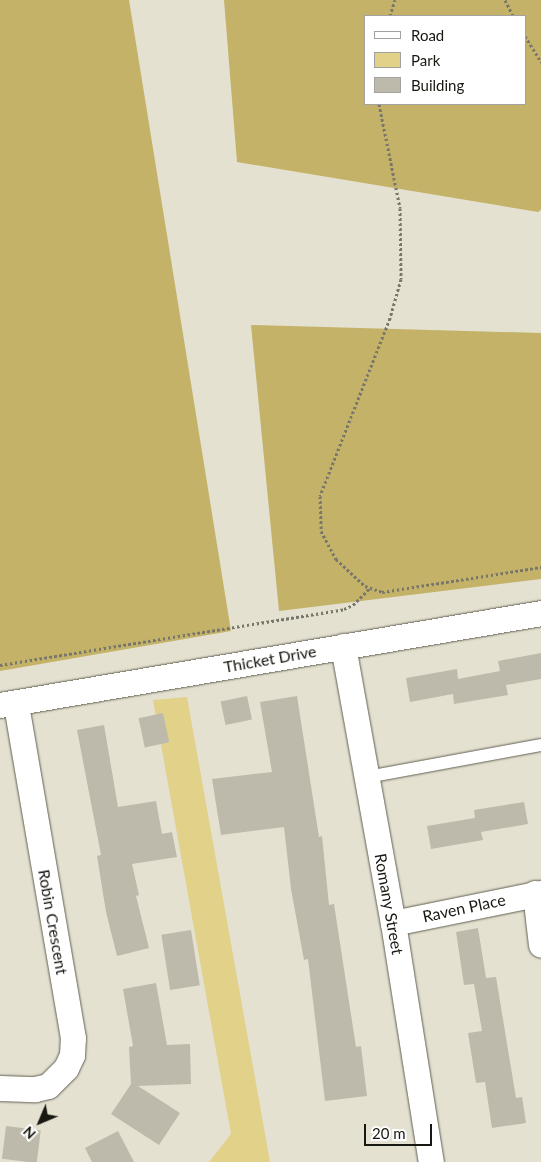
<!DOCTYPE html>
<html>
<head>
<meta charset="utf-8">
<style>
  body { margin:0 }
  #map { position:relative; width:541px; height:1162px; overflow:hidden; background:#e4e1d1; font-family:Lato,sans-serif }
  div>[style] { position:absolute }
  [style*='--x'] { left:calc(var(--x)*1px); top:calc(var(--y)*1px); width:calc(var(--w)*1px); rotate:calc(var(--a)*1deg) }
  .green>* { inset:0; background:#e1d189 }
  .forest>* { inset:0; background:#c3b267 }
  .building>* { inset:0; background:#bdbaab; transform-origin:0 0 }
  .path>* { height:3px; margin-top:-1.5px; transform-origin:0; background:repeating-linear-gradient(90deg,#79776c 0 2.5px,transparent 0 5px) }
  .roads { filter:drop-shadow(0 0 1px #636053) drop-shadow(0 0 1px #636053) }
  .lane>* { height:12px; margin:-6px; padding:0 6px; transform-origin:6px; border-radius:6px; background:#fff }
  .street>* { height:25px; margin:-12.5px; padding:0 12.5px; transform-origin:12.5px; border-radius:12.5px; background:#fff }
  span { translate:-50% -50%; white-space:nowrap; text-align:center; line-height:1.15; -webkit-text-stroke:4px #fff; paint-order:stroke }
  .street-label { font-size:16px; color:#181711 }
  .legend { position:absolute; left:364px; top:15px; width:162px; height:90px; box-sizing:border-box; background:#fff; border:1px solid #a3a2a0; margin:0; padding:6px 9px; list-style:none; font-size:15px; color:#181711 }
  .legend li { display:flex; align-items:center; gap:10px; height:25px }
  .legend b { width:25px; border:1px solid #a3a2a0 }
  .north { position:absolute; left:15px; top:1097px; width:50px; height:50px; -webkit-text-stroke:4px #fff; paint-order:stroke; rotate:225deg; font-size:14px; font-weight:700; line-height:20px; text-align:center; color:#181711 }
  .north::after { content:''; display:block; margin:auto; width:18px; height:22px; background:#181711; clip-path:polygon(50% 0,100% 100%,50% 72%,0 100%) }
  .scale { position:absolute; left:364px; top:1124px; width:68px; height:22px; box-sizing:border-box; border:2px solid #181711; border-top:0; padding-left:6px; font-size:15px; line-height:18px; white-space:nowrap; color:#181711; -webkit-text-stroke:4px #fff; paint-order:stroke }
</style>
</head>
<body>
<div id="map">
  <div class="green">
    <div style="clip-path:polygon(187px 697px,270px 1162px,209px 1162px,231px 1134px,153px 700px)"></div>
  </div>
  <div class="forest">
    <div style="clip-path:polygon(0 0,129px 0,231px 631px,0 671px)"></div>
    <div style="clip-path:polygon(evenodd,224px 0,541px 0,541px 210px,538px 212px,237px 162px,224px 0,525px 16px,525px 104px,365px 104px,365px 16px,525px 16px)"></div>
    <div style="clip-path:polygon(251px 325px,541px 333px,541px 579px,279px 611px)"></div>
  </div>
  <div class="building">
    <div style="clip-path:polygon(541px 653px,541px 679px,506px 685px,508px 695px,454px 704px,453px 694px,410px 702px,406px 678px,457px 669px,458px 679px,500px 671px,498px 661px)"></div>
    <div style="left:247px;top:696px;width:24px;height:27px;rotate:78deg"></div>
    <div style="clip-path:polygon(297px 696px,319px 837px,322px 836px,329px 905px,334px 904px,356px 1047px,361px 1046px,367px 1096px,325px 1101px,308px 959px,304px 960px,291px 889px,284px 827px,221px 835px,212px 779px,272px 772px,260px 702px)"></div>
    <div style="left:163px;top:713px;width:30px;height:25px;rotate:78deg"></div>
    <div style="clip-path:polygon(104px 725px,118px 807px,156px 801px,162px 834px,172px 832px,177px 857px,132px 864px,139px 895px,136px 896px,149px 948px,117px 956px,106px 912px,97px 856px,101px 855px,77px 730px)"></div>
    <div style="clip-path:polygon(524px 802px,528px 824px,481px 832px,483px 840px,431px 849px,427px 826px,475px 818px,474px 810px)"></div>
    <div style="clip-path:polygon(478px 928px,486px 978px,496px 977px,516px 1098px,522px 1097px,526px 1123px,492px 1128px,485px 1082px,476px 1083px,468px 1033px,482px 1031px,474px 984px,464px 985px,456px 932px)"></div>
    <div style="left:191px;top:930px;width:56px;height:30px;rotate:81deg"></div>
    <div style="clip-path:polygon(156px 983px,167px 1045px,190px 1044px,191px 1084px,138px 1086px,180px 1113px,159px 1145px,111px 1114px,131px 1084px,129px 1047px,133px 1046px,123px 989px)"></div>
    <div style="left:6px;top:1126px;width:35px;height:33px;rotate:7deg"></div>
    <div style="clip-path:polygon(118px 1131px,134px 1162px,92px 1162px,85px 1148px)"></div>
  </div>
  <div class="path">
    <div style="--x:505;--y:0;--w:18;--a:63"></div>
    <div style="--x:390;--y:16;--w:17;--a:-73"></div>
    <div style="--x:525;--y:36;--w:31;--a:58"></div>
    <div style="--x:379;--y:104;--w:106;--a:78.6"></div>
    <div style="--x:400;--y:208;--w:71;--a:89.2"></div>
    <div style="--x:401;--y:279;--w:41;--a:105.8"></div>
    <div style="--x:390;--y:318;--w:191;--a:111.5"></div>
    <div style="--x:320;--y:496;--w:35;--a:88"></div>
    <div style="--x:321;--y:531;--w:32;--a:62"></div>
    <div style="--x:336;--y:559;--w:40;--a:43"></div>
    <div style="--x:365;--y:586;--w:18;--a:19"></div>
    <div style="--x:382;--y:592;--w:161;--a:-8.9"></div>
    <div style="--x:0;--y:665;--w:349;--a:-9.2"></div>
    <div style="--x:344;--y:609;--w:10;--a:-24"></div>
    <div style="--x:353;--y:605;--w:24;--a:-45"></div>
  </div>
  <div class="roads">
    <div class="lane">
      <div style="--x:367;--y:777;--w:177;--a:-10.4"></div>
    </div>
    <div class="street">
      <div style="--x:343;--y:646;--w:281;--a:79.8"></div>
      <div style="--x:393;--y:923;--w:242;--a:81"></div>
      <div style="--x:0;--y:705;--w:549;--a:-9.65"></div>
      <div style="--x:535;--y:893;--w:52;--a:83.4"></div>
      <div style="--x:393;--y:923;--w:151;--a:-11.5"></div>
      <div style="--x:0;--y:1088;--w:35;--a:2"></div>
      <div style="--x:35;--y:1089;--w:13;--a:-13"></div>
      <div style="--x:48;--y:1086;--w:25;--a:-45"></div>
      <div style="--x:66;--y:1068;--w:14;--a:-65"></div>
      <div style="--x:72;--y:1055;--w:17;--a:-87"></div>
      <div style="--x:73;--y:1038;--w:340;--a:-99.7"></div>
    </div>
  </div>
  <div class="street-label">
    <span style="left:270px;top:659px;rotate:-10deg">Thicket Drive</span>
    <span style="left:389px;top:904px;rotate:80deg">Romany Street</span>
    <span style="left:464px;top:908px;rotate:-12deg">Raven Place</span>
    <span style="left:53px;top:922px;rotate:80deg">Robin Crescent</span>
  </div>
  <ul class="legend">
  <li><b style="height:6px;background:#fff"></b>Road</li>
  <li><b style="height:14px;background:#e1d189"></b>Park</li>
  <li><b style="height:14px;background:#bdbaab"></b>Building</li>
  </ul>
  <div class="north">N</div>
  <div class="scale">20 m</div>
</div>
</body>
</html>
